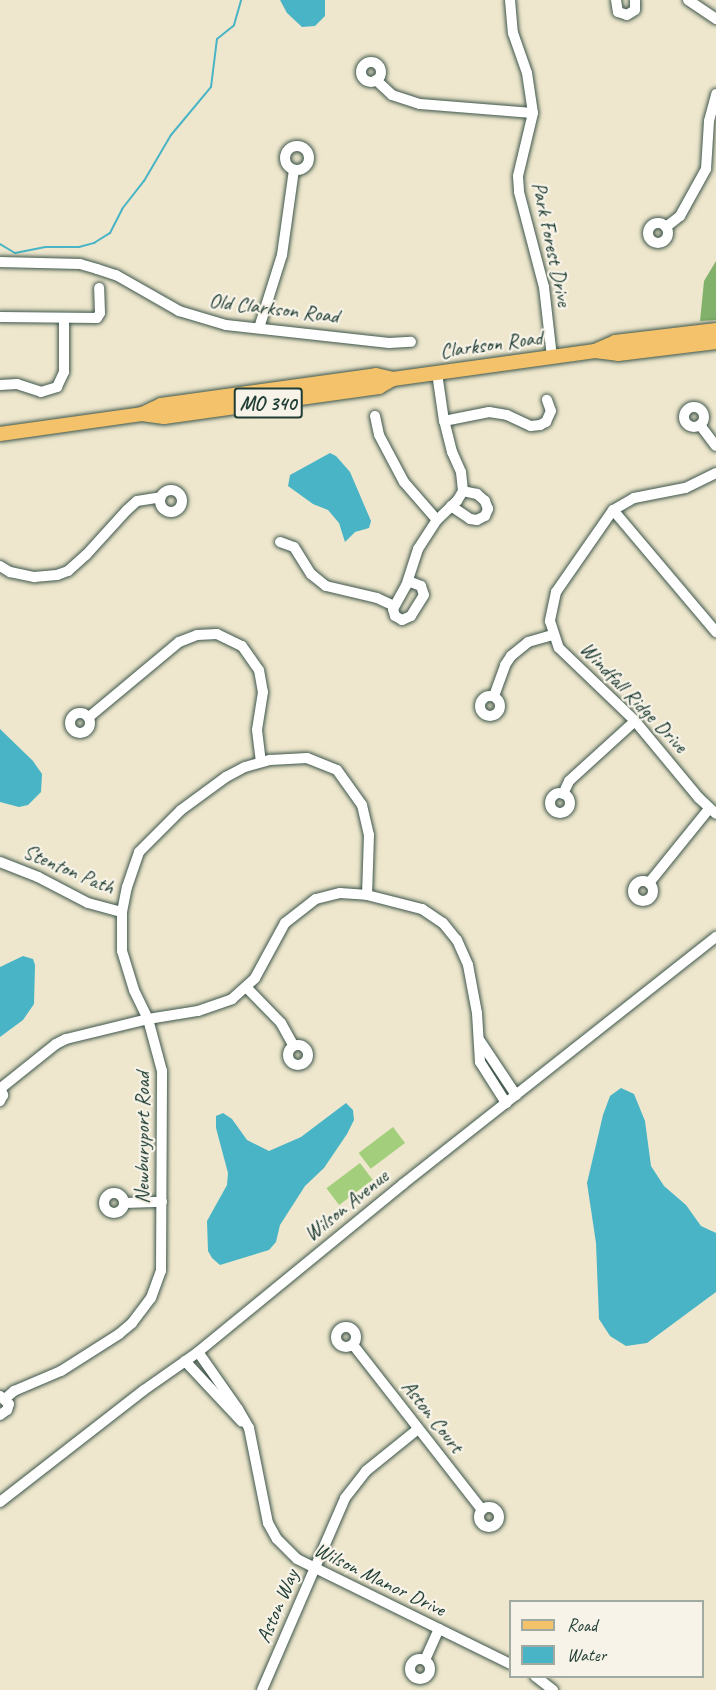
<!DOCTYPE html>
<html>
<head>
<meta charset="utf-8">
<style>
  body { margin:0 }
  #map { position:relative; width:716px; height:1690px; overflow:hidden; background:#eee7cd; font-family:Caveat,sans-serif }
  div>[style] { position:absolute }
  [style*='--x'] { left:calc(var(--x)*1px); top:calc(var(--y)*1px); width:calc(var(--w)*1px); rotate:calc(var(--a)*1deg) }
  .green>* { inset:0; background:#a3ce7b; transform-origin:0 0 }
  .forest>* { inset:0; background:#82b16b }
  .water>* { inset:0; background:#48b4c5 }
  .stream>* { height:2px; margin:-1px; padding:0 1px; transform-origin:1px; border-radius:1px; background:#48b4c5 }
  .roads { filter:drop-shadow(0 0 2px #3e564b) drop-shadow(0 0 2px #3e564b) }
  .minor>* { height:10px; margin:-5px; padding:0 5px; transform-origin:5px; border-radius:5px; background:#fff }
  .minor>.ring { margin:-5px; padding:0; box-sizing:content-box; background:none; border:10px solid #fff; border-radius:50% }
  .major>* { height:14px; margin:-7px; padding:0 7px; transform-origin:7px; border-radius:7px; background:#f3c26a }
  span { translate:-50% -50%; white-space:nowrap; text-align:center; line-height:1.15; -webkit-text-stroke:4.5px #f7f3e8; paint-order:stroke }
  .shield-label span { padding:2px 4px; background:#f7f3e8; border:2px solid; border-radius:4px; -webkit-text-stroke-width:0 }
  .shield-label { font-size:20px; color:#1f3d34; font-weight:700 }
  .street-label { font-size:21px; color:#1f3d34 }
  .legend { position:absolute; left:509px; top:1600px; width:195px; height:78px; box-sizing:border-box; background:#f7f3e8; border:2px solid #a1aaa0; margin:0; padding:8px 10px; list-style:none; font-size:18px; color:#1f3d34 }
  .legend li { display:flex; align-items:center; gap:12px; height:30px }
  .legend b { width:30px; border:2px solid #a1aaa0 }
</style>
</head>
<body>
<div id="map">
  <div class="green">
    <div style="left:393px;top:1127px;width:20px;height:43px;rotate:53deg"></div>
    <div style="left:360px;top:1163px;width:21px;height:42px;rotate:53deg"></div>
  </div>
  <div class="forest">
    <div style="clip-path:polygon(716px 261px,716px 320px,700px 321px,704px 281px)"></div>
  </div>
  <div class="water">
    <div style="clip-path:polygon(280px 0,325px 0,325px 16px,315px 26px,302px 27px,287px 13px)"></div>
    <div style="clip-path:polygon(330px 453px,336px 456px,350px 472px,371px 521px,369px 528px,355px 532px,345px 542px,339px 523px,328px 510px,313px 504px,288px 486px,290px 475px)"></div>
    <div style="clip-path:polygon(0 729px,33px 761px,42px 774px,41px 792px,28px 805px,19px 807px,0 802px)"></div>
    <div style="clip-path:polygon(23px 956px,33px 959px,35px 965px,34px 1004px,23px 1020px,0 1037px,0 967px)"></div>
    <div style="clip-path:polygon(621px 1088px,634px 1094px,645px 1121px,651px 1166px,664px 1186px,686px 1205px,701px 1226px,716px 1233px,716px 1292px,647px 1343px,626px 1346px,610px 1336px,599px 1319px,596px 1243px,587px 1183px,603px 1115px,610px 1096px)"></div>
    <div style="clip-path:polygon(346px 1103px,353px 1110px,354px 1120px,347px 1134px,324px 1168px,305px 1186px,280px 1225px,276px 1242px,269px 1250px,220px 1265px,212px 1258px,208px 1251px,207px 1221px,227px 1185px,228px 1173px,216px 1128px,216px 1116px,223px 1113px,232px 1119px,247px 1140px,269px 1151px,301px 1137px)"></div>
  </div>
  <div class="stream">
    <div style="--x:0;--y:244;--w:17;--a:31"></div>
    <div style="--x:15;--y:253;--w:31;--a:-11"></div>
    <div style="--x:45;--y:247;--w:34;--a:0"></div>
    <div style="--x:79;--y:247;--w:16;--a:-15"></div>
    <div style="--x:94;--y:243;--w:19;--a:-32"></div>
    <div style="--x:110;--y:233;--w:27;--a:-63"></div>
    <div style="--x:122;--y:209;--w:36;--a:-52"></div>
    <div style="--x:144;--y:181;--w:53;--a:-59.6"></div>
    <div style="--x:171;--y:135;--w:62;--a:-50.2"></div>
    <div style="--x:211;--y:87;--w:48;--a:-82.9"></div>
    <div style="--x:217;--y:39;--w:22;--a:-39"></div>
    <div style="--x:234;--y:25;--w:26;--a:-74"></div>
  </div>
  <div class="roads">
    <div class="minor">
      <div style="--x:510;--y:0;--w:33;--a:85"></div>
      <div style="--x:513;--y:33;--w:42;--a:70.7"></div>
      <div style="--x:527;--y:73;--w:40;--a:81.5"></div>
      <div style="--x:533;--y:113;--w:65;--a:103.4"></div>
      <div style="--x:518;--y:176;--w:16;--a:86"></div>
      <div style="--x:519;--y:192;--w:98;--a:75.3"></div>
      <div style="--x:544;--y:287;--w:70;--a:83.5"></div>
      <div style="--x:616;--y:0;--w:12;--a:81"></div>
      <div style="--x:618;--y:12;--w:9;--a:18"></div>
      <div style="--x:627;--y:15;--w:9;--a:-32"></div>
      <div style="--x:635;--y:10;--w:10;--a:-90"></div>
      <div style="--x:688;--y:0;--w:34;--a:34"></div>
      <div class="ring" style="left:361px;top:62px;width:10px;height:10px"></div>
      <div style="--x:376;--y:80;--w:22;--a:43"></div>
      <div style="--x:392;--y:95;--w:29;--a:18"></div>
      <div style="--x:420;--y:104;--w:113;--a:4.6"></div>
      <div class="ring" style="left:285px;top:146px;width:14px;height:14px"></div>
      <div class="ring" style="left:648px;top:223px;width:10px;height:10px"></div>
      <div style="--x:666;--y:227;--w:18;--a:-38"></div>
      <div style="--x:680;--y:216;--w:54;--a:-61"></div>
      <div style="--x:706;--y:169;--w:48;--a:-86.4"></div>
      <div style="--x:709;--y:121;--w:28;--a:-75"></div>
      <div style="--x:0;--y:262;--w:80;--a:1.4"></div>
      <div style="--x:80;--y:264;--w:18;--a:16"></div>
      <div style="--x:97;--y:269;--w:20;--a:18"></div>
      <div style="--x:116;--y:275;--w:73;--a:29.7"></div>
      <div style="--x:179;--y:311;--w:49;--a:16.6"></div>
      <div style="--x:226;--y:325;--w:164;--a:6.3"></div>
      <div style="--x:389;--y:343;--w:22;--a:-3"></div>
      <div style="--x:0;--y:317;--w:97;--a:0.6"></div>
      <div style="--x:97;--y:318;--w:6;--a:-59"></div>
      <div style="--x:100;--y:313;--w:25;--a:-92"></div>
      <div style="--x:259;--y:328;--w:77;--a:-72.5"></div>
      <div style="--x:282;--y:255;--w:86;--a:-82"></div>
      <div style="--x:0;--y:385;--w:17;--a:-3"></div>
      <div style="--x:17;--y:384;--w:25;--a:18"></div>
      <div style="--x:41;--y:392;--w:17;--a:-17"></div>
      <div style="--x:57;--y:387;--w:17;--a:-65"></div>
      <div style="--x:64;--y:372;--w:54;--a:-90"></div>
      <div class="ring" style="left:684px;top:407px;width:10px;height:10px"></div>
      <div style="--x:375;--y:416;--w:19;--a:78"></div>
      <div style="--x:379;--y:435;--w:53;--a:62"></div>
      <div style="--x:404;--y:482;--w:50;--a:49"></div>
      <div style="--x:444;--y:421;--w:46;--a:-11.3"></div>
      <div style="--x:489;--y:412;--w:18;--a:9"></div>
      <div style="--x:507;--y:415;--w:26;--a:25"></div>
      <div style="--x:531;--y:426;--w:9;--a:-6"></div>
      <div style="--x:540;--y:425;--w:7;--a:-27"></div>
      <div style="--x:546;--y:422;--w:12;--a:-66"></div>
      <div style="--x:551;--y:411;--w:12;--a:-110"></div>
      <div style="--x:700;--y:425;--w:26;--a:53"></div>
      <div style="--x:716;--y:473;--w:34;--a:154"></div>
      <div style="--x:685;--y:488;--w:52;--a:168.9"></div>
      <div style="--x:634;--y:498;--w:24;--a:150"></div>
      <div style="--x:613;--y:510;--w:100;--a:124.8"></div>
      <div style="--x:556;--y:592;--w:30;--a:102"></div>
      <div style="--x:550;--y:621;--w:28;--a:72"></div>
      <div style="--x:559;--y:648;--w:105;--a:43.8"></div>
      <div style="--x:635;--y:721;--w:100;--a:50.3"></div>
      <div style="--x:699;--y:798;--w:23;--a:43"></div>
      <div class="ring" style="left:160px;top:490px;width:12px;height:12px"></div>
      <div style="--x:451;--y:506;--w:23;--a:34"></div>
      <div style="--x:470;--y:519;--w:7;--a:8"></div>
      <div style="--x:477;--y:520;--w:9;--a:-27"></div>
      <div style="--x:485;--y:516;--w:8;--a:-67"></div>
      <div style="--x:488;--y:509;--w:9;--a:-111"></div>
      <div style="--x:485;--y:501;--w:11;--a:-139"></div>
      <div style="--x:477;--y:494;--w:14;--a:-168"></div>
      <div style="--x:613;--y:510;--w:160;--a:49.8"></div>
      <div style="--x:280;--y:542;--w:15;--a:20"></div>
      <div style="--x:294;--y:547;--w:32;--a:58"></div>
      <div style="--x:311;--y:574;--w:19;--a:39"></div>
      <div style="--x:326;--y:586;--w:52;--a:13.2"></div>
      <div style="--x:377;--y:598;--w:19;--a:25"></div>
      <div style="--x:0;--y:566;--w:12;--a:31"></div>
      <div style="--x:10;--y:572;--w:25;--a:12"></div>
      <div style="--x:34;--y:577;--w:23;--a:-5"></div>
      <div style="--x:57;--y:575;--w:12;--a:-20"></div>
      <div style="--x:68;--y:571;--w:24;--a:-42"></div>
      <div style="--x:86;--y:555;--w:61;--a:-47.7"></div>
      <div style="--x:127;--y:510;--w:13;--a:-42"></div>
      <div style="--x:137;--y:501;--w:24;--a:-9"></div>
      <div style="--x:408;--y:581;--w:14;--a:21"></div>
      <div style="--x:421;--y:586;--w:9;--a:72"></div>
      <div style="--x:424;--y:595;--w:25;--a:122"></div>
      <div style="--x:411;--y:616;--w:10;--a:156"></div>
      <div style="--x:402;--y:620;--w:8;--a:-150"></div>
      <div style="--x:395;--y:616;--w:7;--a:-106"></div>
      <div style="--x:393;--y:609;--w:26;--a:-61"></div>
      <div style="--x:406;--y:586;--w:39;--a:-72"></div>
      <div style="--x:418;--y:549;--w:35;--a:-57"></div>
      <div style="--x:437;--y:520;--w:28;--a:-44"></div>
      <div style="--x:457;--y:501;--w:12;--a:-59"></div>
      <div style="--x:463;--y:491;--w:19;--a:-96"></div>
      <div style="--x:461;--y:472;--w:22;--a:-114"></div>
      <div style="--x:452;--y:452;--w:32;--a:-104"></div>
      <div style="--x:444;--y:421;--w:49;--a:-98.3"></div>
      <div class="ring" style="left:480px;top:696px;width:10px;height:10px"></div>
      <div style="--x:494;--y:696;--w:33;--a:-70"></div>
      <div style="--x:505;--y:665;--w:11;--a:-56"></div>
      <div style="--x:511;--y:656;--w:22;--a:-39"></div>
      <div style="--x:528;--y:642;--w:26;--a:-16"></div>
      <div class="ring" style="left:70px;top:713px;width:10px;height:10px"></div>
      <div style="--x:89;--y:717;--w:117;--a:-39.8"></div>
      <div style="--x:179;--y:642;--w:19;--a:-21"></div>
      <div style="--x:197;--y:635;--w:20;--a:-3"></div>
      <div style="--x:217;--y:634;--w:28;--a:26"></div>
      <div style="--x:242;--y:646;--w:29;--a:55"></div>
      <div style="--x:259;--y:670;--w:22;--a:80"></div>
      <div style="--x:263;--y:692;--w:38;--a:99"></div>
      <div style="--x:257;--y:730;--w:32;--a:83"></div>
      <div class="ring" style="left:550px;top:793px;width:10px;height:10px"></div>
      <div style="--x:563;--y:794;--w:14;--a:-65"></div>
      <div style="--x:569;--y:781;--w:89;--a:-42.3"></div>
      <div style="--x:0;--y:862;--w:41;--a:21.5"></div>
      <div style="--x:38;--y:877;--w:56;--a:27.5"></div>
      <div style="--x:88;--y:903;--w:35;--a:15"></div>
      <div class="ring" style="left:633px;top:881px;width:10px;height:10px"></div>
      <div style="--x:649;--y:883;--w:95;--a:-51"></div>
      <div style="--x:247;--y:988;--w:49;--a:45.8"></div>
      <div style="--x:281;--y:1023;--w:26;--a:61"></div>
      <div style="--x:480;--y:1041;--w:65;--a:56.3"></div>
      <div class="ring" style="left:288px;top:1045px;width:10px;height:10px"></div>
      <div style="--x:0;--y:1087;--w:9;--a:69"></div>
      <div style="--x:3;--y:1095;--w:7;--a:117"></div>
      <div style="--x:1;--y:1088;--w:70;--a:-38.7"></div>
      <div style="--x:56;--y:1044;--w:11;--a:-27"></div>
      <div style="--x:66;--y:1039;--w:84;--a:-13.7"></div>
      <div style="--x:148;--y:1019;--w:51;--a:-9.1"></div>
      <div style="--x:198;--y:1011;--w:36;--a:-19"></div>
      <div style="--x:232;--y:999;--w:31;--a:-42"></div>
      <div style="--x:255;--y:978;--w:63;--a:-61.4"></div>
      <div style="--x:285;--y:923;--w:39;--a:-38"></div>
      <div style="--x:316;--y:899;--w:25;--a:-14"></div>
      <div style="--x:340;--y:893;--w:27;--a:4"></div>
      <div style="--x:367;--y:895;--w:57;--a:14.3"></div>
      <div style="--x:422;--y:909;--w:25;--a:34"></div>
      <div style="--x:443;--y:923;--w:22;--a:51"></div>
      <div style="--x:457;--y:940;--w:27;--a:66"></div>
      <div style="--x:468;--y:965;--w:49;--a:79.4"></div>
      <div style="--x:477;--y:1013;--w:49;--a:86.5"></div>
      <div style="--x:480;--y:1062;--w:49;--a:57.6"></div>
      <div class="ring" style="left:104px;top:1193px;width:10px;height:10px"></div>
      <div style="--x:124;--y:1203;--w:38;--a:-2"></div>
      <div class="ring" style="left:336px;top:1327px;width:10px;height:10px"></div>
      <div style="--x:354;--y:1346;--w:208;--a:52"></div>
      <div style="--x:198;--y:1352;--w:70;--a:54.9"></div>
      <div style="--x:238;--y:1409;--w:22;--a:60"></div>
      <div style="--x:249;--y:1428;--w:97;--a:78.7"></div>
      <div style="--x:268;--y:1523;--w:18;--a:61"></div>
      <div style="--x:277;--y:1539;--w:28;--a:45"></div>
      <div style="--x:297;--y:1559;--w:237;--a:26.2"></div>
      <div style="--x:185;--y:1361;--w:83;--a:46.9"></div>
      <div style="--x:6;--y:1398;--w:11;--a:-41"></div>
      <div style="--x:14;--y:1391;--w:51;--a:-23.1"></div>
      <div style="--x:61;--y:1371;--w:69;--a:-32.5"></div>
      <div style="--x:119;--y:1334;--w:17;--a:-40"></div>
      <div style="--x:132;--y:1323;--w:31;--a:-53"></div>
      <div style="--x:151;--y:1298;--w:29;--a:-70"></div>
      <div style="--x:161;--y:1271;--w:200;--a:-89.7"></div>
      <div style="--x:162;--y:1071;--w:54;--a:-105.1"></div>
      <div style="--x:148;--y:1019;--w:32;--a:-116"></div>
      <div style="--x:134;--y:990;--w:41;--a:-107.1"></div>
      <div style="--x:122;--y:951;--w:39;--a:-90"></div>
      <div style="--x:122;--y:912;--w:25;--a:-79"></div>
      <div style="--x:127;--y:887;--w:37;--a:-71"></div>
      <div style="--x:139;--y:852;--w:59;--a:-45"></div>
      <div style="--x:181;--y:810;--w:56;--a:-36.3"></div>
      <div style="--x:226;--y:777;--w:21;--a:-28"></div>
      <div style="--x:245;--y:767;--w:26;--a:-16"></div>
      <div style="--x:270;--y:760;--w:37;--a:-3"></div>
      <div style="--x:307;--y:758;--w:32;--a:22"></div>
      <div style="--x:337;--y:770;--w:43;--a:54.5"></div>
      <div style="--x:362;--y:805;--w:31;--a:77"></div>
      <div style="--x:369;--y:835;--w:60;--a:91.9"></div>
      <div style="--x:0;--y:1415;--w:9;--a:-36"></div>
      <div style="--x:7;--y:1410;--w:6;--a:-72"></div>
      <div style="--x:9;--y:1404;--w:12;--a:-138"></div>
      <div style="--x:0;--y:1502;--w:182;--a:-37.9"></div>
      <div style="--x:144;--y:1390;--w:66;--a:-35.1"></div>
      <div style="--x:198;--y:1352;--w:265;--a:-39.3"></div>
      <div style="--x:403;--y:1184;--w:399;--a:-38.3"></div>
      <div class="ring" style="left:479px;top:1507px;width:10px;height:10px"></div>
      <div class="ring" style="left:410px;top:1659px;width:10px;height:10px"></div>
      <div style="--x:425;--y:1660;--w:34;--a:-66"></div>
      <div style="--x:535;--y:1676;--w:23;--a:38"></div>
      <div style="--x:262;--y:1690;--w:209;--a:-66.6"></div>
      <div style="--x:345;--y:1498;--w:34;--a:-52"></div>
      <div style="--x:366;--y:1471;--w:67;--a:-38.9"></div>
    </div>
    <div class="major">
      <div style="--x:595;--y:351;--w:22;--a:-24"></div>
      <div style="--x:615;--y:342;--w:102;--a:-6.8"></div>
      <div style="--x:142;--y:414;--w:21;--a:-25"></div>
      <div style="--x:161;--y:405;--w:217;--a:-7.9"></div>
      <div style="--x:376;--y:375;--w:17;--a:13"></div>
      <div style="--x:393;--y:379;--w:204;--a:-7.9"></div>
      <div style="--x:595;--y:351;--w:23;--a:7"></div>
      <div style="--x:618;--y:354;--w:99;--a:-7"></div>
      <div style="--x:0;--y:434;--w:143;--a:-8"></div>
      <div style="--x:142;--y:414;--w:22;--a:8"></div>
      <div style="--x:164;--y:417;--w:217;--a:-7.9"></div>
      <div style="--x:379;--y:387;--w:16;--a:-30"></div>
    </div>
  </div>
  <div class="shield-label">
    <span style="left:268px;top:403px">MO 340</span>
  </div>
  <div class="street-label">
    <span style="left:552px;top:244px;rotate:78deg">Park Forest Drive</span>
    <span style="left:274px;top:308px;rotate:7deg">Old Clarkson Road</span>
    <span style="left:491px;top:344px;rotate:-8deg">Clarkson Road</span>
    <span style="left:634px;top:697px;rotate:46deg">Windfall Ridge Drive</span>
    <span style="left:69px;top:869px;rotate:23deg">Stenton Path</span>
    <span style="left:142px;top:1138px;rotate:-90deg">Newburyport Road</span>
    <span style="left:346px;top:1205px;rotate:-39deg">Wilson Avenue</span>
    <span style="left:433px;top:1416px;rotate:52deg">Aston Court</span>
    <span style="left:380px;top:1579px;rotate:26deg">Wilson Manor Drive</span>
    <span style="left:277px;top:1606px;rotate:-67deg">Aston Way</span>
  </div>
  <ul class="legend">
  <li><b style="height:8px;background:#f3c26a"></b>Road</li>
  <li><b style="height:16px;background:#48b4c5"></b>Water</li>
  </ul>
</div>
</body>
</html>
